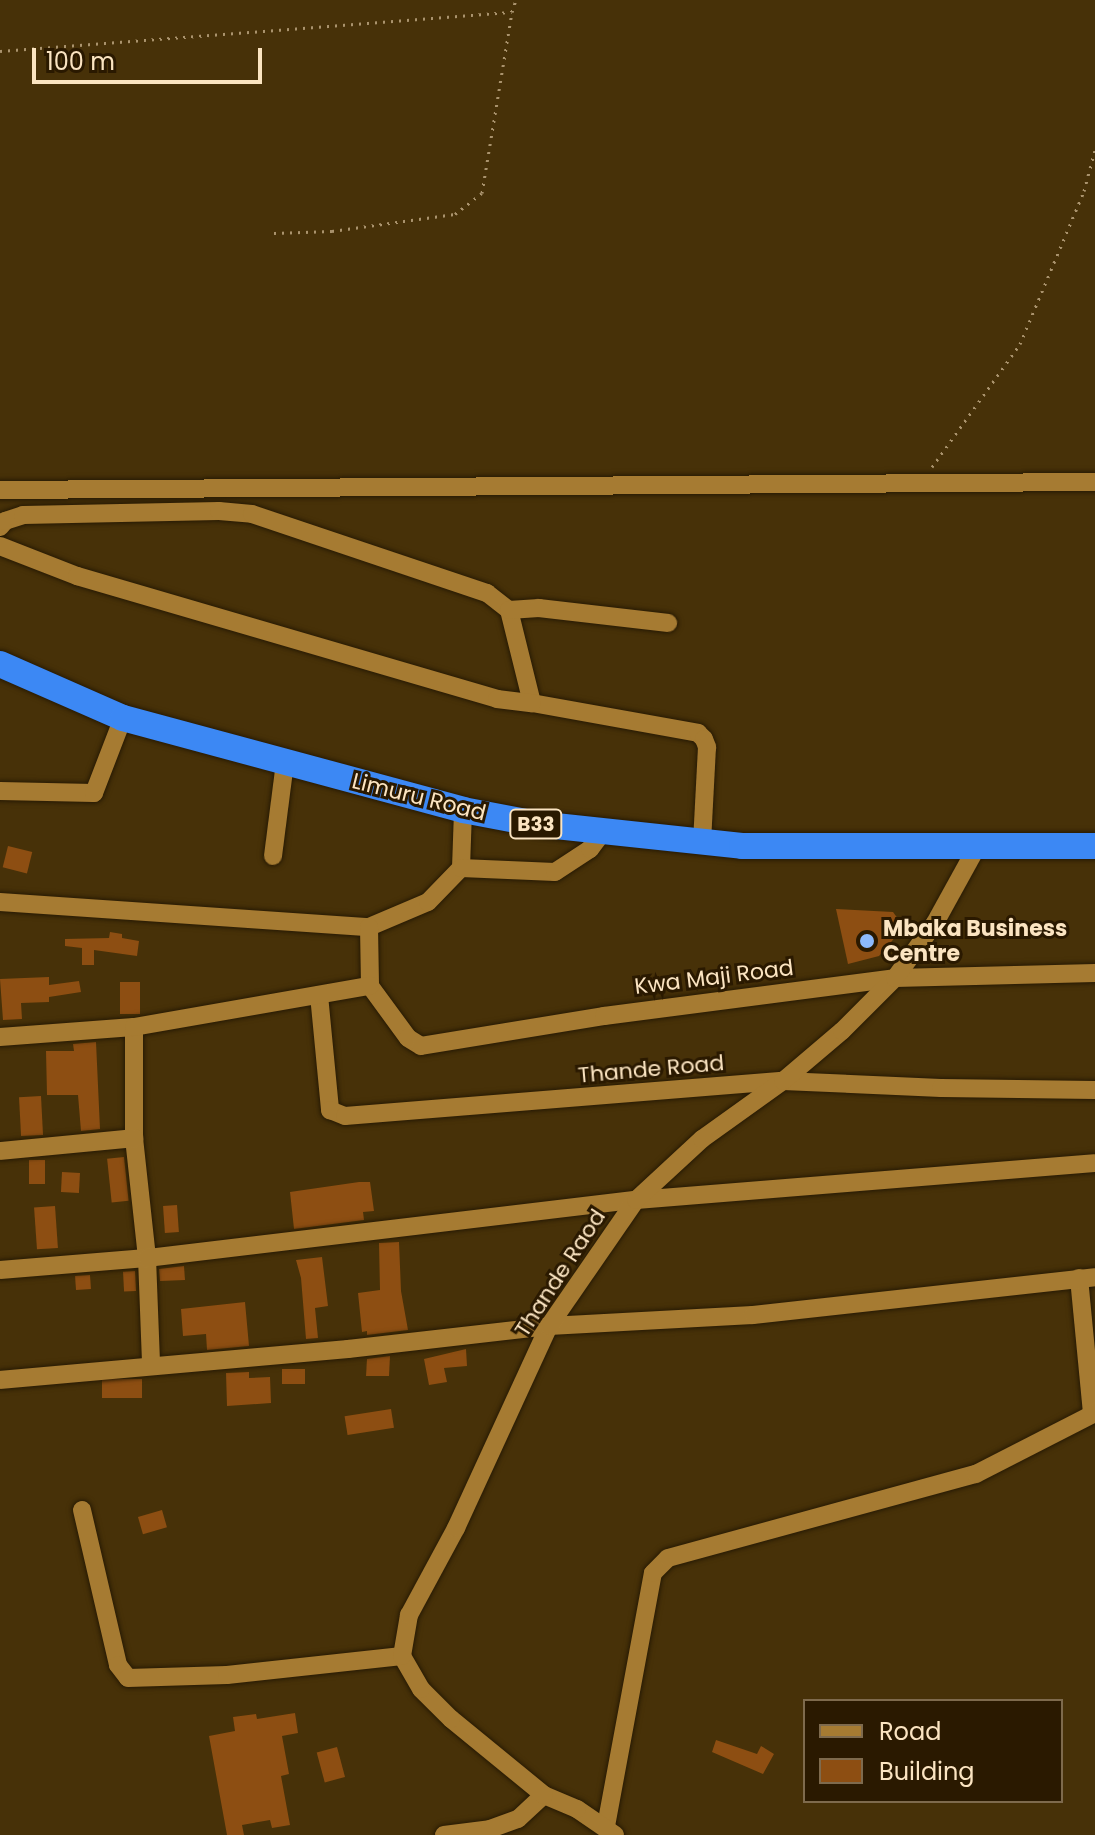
<!DOCTYPE html>
<html>
<head>
<meta charset="utf-8">
<style>
  body { margin:0 }
  #map { position:relative; width:1095px; height:1835px; overflow:hidden; background:#473108; font-family:Poppins,sans-serif }
  div>[style] { position:absolute }
  [style*='--x'] { left:calc(var(--x)*1px); top:calc(var(--y)*1px); width:calc(var(--w)*1px); rotate:calc(var(--a)*1deg) }
  .building>* { inset:0; background:#8d4e12; transform-origin:0 0 }
  .path>* { height:3px; margin-top:-1.5px; transform-origin:0; background:repeating-linear-gradient(90deg,#aa936d 0 2px,transparent 0 8px) }
  .roads { filter:drop-shadow(0 0 2px #271a04) drop-shadow(0 0 2px #271a04) }
  .minor>* { height:18px; margin:-9px; padding:0 9px; transform-origin:9px; border-radius:9px; background:#a67b32 }
  .highway>* { height:26px; margin:-13px; padding:0 13px; transform-origin:13px; border-radius:13px; background:#3c88f4 }
  .dots>* { width:22px; height:22px; translate:-50% -50%; box-sizing:border-box; border:4px solid #2a1900; border-radius:50% }
  span { translate:-50% -50%; white-space:nowrap; text-align:center; line-height:1.15; -webkit-text-stroke:6px #2a1900; paint-order:stroke }
  .shield-label span { padding:2px 6px; background:#2a1900; border:2px solid; border-radius:6px; -webkit-text-stroke-width:0 }
  .shield-label { font-size:20px; color:#fbe4c1; font-weight:700 }
  .street-label { font-size:22px; color:#fbe4c1 }
  .poi-label { font-size:22px; color:#fbe4c1; font-weight:700 }
  .left { translate:0 -50%; text-align:left }
  .legend { position:absolute; left:803px; top:1699px; width:260px; height:104px; box-sizing:border-box; background:#2a1900; border:2px solid #7e6a4d; margin:0; padding:10px 14px; list-style:none; font-size:24px; color:#fbe4c1 }
  .legend li { display:flex; align-items:center; gap:16px; height:40px }
  .legend b { width:40px; border:2px solid #7e6a4d }
  .scale { position:absolute; left:32px; top:48px; width:230px; height:36px; box-sizing:border-box; border:4px solid #fbe4c1; border-top:0; padding-left:10px; font-size:24px; line-height:28px; white-space:nowrap; color:#fbe4c1; -webkit-text-stroke:6px #2a1900; paint-order:stroke }
</style>
</head>
<body>
<div id="map">
  <div class="building">
    <div style="left:8px;top:846px;width:25px;height:22px;rotate:14deg"></div>
    <div style="clip-path:polygon(836px 909px,893px 912px,904px 927px,879px 956px,848px 964px)"></div>
    <div style="clip-path:polygon(110px 932px,122px 934px,122px 938px,139px 941px,137px 956px,94px 950px,94px 965px,82px 965px,82px 948px,65px 946px,65px 939px,109px 938px)"></div>
    <div style="clip-path:polygon(49px 977px,49px 985px,79px 981px,81px 992px,49px 997px,49px 1002px,21px 1003px,22px 1019px,3px 1020px,0 979px)"></div>
    <div style="left:140px;top:982px;width:32px;height:20px;rotate:90deg"></div>
    <div style="clip-path:polygon(96px 1042px,100px 1129px,81px 1131px,78px 1095px,47px 1095px,46px 1051px,74px 1051px,73px 1044px)"></div>
    <div style="left:41px;top:1096px;width:39px;height:22px;rotate:87deg"></div>
    <div style="left:124px;top:1157px;width:44px;height:17px;rotate:84deg"></div>
    <div style="left:29px;top:1160px;width:16px;height:24px"></div>
    <div style="left:62px;top:1172px;width:18px;height:20px;rotate:3deg"></div>
    <div style="clip-path:polygon(359px 1182px,370px 1182px,374px 1211px,363px 1212px,364px 1220px,294px 1229px,290px 1192px)"></div>
    <div style="left:177px;top:1205px;width:27px;height:14px;rotate:86deg"></div>
    <div style="left:55px;top:1206px;width:42px;height:21px;rotate:86deg"></div>
    <div style="clip-path:polygon(399px 1242px,401px 1291px,408px 1330px,367px 1335px,367px 1331px,362px 1332px,358px 1293px,380px 1290px,379px 1243px)"></div>
    <div style="clip-path:polygon(322px 1257px,328px 1306px,315px 1308px,318px 1338px,306px 1339px,301px 1278px,296px 1260px)"></div>
    <div style="clip-path:polygon(184px 1266px,185px 1280px,160px 1281px,159px 1269px)"></div>
    <div style="left:135px;top:1271px;width:20px;height:12px;rotate:87deg"></div>
    <div style="left:90px;top:1275px;width:14px;height:15px;rotate:86deg"></div>
    <div style="clip-path:polygon(245px 1302px,249px 1346px,207px 1350px,206px 1334px,183px 1336px,181px 1309px)"></div>
    <div style="clip-path:polygon(466px 1349px,467px 1366px,444px 1368px,447px 1382px,429px 1385px,424px 1359px)"></div>
    <div style="clip-path:polygon(390px 1356px,389px 1376px,366px 1376px,367px 1359px)"></div>
    <div style="left:305px;top:1369px;width:15px;height:23px;rotate:90deg"></div>
    <div style="clip-path:polygon(249px 1372px,249px 1378px,270px 1377px,271px 1403px,227px 1406px,226px 1373px)"></div>
    <div style="left:142px;top:1379px;width:19px;height:40px;rotate:90deg"></div>
    <div style="left:391px;top:1409px;width:19px;height:47px;rotate:81deg"></div>
    <div style="left:162px;top:1510px;width:18px;height:25px;rotate:74deg"></div>
    <div style="clip-path:polygon(295px 1713px,298px 1733px,282px 1736px,289px 1774px,281px 1776px,290px 1825px,272px 1828px,270px 1820px,242px 1825px,244px 1835px,227px 1835px,209px 1736px,235px 1731px,233px 1717px,256px 1714px,257px 1719px)"></div>
    <div style="clip-path:polygon(716px 1740px,757px 1754px,761px 1746px,774px 1754px,763px 1774px,712px 1752px)"></div>
    <div style="left:337px;top:1747px;width:31px;height:21px;rotate:75deg"></div>
  </div>
  <div class="path">
    <div style="--x:0;--y:51;--w:513;--a:-4.36"></div>
    <div style="--x:512;--y:12;--w:13;--a:-72"></div>
    <div style="--x:274;--y:233;--w:58;--a:-2"></div>
    <div style="--x:332;--y:231;--w:124;--a:-7.9"></div>
    <div style="--x:455;--y:214;--w:34;--a:-38"></div>
    <div style="--x:482;--y:193;--w:183;--a:-80.6"></div>
    <div style="--x:932;--y:467;--w:151;--a:-54.4"></div>
    <div style="--x:1020;--y:344;--w:166;--a:-67.3"></div>
    <div style="--x:1084;--y:191;--w:42;--a:-75"></div>
  </div>
  <div class="roads">
    <div class="minor">
      <div style="--x:0;--y:490;--w:1095;--a:-0.42"></div>
      <div style="--x:0;--y:527;--w:8;--a:-50"></div>
      <div style="--x:5;--y:521;--w:19;--a:-18"></div>
      <div style="--x:23;--y:515;--w:196;--a:-1.2"></div>
      <div style="--x:219;--y:511;--w:33;--a:5"></div>
      <div style="--x:252;--y:514;--w:248;--a:18.6"></div>
      <div style="--x:487;--y:593;--w:28;--a:38"></div>
      <div style="--x:509;--y:610;--w:96;--a:76.1"></div>
      <div style="--x:532;--y:703;--w:169;--a:10.2"></div>
      <div style="--x:698;--y:733;--w:8;--a:45"></div>
      <div style="--x:704;--y:739;--w:9;--a:69"></div>
      <div style="--x:707;--y:747;--w:95;--a:93"></div>
      <div style="--x:0;--y:546;--w:83;--a:21.3"></div>
      <div style="--x:77;--y:576;--w:438;--a:16.3"></div>
      <div style="--x:497;--y:699;--w:35;--a:7"></div>
      <div style="--x:509;--y:610;--w:30;--a:-4"></div>
      <div style="--x:539;--y:608;--w:130;--a:6.6"></div>
      <div style="--x:0;--y:791;--w:94;--a:1.2"></div>
      <div style="--x:94;--y:793;--w:80;--a:-68.9"></div>
      <div style="--x:273;--y:856;--w:95;--a:-82.7"></div>
      <div style="--x:461;--y:868;--w:58;--a:-88"></div>
      <div style="--x:0;--y:902;--w:370;--a:3.9"></div>
      <div style="--x:369;--y:927;--w:64;--a:-23"></div>
      <div style="--x:428;--y:902;--w:47;--a:-45.9"></div>
      <div style="--x:461;--y:868;--w:94;--a:2.4"></div>
      <div style="--x:555;--y:872;--w:42;--a:-33.3"></div>
      <div style="--x:590;--y:849;--w:21;--a:-53"></div>
      <div style="--x:369;--y:927;--w:59;--a:89"></div>
      <div style="--x:370;--y:986;--w:64;--a:53.8"></div>
      <div style="--x:408;--y:1038;--w:15;--a:32"></div>
      <div style="--x:421;--y:1046;--w:185;--a:-9.3"></div>
      <div style="--x:604;--y:1016;--w:293;--a:-7.4"></div>
      <div style="--x:895;--y:978;--w:200;--a:-1.4"></div>
      <div style="--x:319;--y:995;--w:116;--a:84.5"></div>
      <div style="--x:330;--y:1110;--w:16;--a:22"></div>
      <div style="--x:345;--y:1116;--w:439;--a:-4.6"></div>
      <div style="--x:783;--y:1081;--w:158;--a:2.5"></div>
      <div style="--x:941;--y:1088;--w:154;--a:0.7"></div>
      <div style="--x:134;--y:1027;--w:111;--a:90"></div>
      <div style="--x:134;--y:1138;--w:121;--a:83.8"></div>
      <div style="--x:147;--y:1258;--w:106;--a:87.8"></div>
      <div style="--x:0;--y:1037;--w:134;--a:-4.3"></div>
      <div style="--x:134;--y:1027;--w:240;--a:-9.9"></div>
      <div style="--x:0;--y:1151;--w:135;--a:-5.5"></div>
      <div style="--x:0;--y:1270;--w:147;--a:-4.7"></div>
      <div style="--x:147;--y:1258;--w:492;--a:-6.8"></div>
      <div style="--x:636;--y:1200;--w:460;--a:-4.6"></div>
      <div style="--x:1079;--y:1278;--w:136;--a:84.5"></div>
      <div style="--x:0;--y:1380;--w:349;--a:-5.1"></div>
      <div style="--x:348;--y:1349;--w:202;--a:-6.5"></div>
      <div style="--x:549;--y:1326;--w:204;--a:-3.1"></div>
      <div style="--x:753;--y:1315;--w:344;--a:-6.3"></div>
      <div style="--x:82;--y:1510;--w:159;--a:76.9"></div>
      <div style="--x:118;--y:1665;--w:16;--a:52"></div>
      <div style="--x:128;--y:1678;--w:99;--a:-1.7"></div>
      <div style="--x:227;--y:1675;--w:176;--a:-6.2"></div>
      <div style="--x:606;--y:1826;--w:257;--a:-79.5"></div>
      <div style="--x:653;--y:1573;--w:21;--a:-45"></div>
      <div style="--x:668;--y:1558;--w:319;--a:-15.3"></div>
      <div style="--x:976;--y:1474;--w:134;--a:-27.1"></div>
      <div style="--x:444;--y:1835;--w:46;--a:-7.4"></div>
      <div style="--x:490;--y:1829;--w:30;--a:-20"></div>
      <div style="--x:518;--y:1819;--w:35;--a:-43"></div>
      <div style="--x:615;--y:1835;--w:46;--a:-145.6"></div>
      <div style="--x:577;--y:1809;--w:36;--a:-157"></div>
      <div style="--x:544;--y:1795;--w:120;--a:-140.7"></div>
      <div style="--x:451;--y:1719;--w:42;--a:-135"></div>
      <div style="--x:421;--y:1689;--w:38;--a:-120"></div>
      <div style="--x:402;--y:1656;--w:42;--a:-80.3"></div>
      <div style="--x:409;--y:1615;--w:99;--a:-61.6"></div>
      <div style="--x:456;--y:1528;--w:222;--a:-65.3"></div>
      <div style="--x:549;--y:1326;--w:153;--a:-55.4"></div>
      <div style="--x:636;--y:1200;--w:90;--a:-42.7"></div>
      <div style="--x:702;--y:1139;--w:100;--a:-35.6"></div>
      <div style="--x:783;--y:1081;--w:77;--a:-40.3"></div>
      <div style="--x:842;--y:1031;--w:75;--a:-45"></div>
      <div style="--x:895;--y:978;--w:68;--a:-54"></div>
      <div style="--x:935;--y:923;--w:89;--a:-61.1"></div>
    </div>
    <div class="highway">
      <div style="--x:0;--y:664;--w:134;--a:23.7"></div>
      <div style="--x:123;--y:718;--w:352;--a:15.1"></div>
      <div style="--x:463;--y:810;--w:75;--a:10.7"></div>
      <div style="--x:537;--y:824;--w:206;--a:6.1"></div>
      <div style="--x:742;--y:846;--w:353;--a:0"></div>
    </div>
  </div>
  <div class="dots">
    <div style="left:867px;top:941px;background:#8cb9fc"></div>
  </div>
  <div class="shield-label">
    <span style="left:536px;top:824px">B33</span>
  </div>
  <div class="street-label">
    <span style="left:419px;top:797px;rotate:14deg">Limuru Road</span>
    <span style="left:714px;top:977px;rotate:-7deg">Kwa Maji Road</span>
    <span style="left:651px;top:1069px;rotate:-5deg">Thande Road</span>
    <span style="left:560px;top:1273px;rotate:-57deg">Thande Raod</span>
  </div>
  <div class="poi-label">
    <span class="left" style="left:883px;top:941px">Mbaka Business<br>Centre</span>
  </div>
  <ul class="legend">
  <li><b style="height:10px;background:#a67b32"></b>Road</li>
  <li><b style="height:22px;background:#8d4e12"></b>Building</li>
  </ul>
  <div class="scale">100 m</div>
</div>
</body>
</html>
